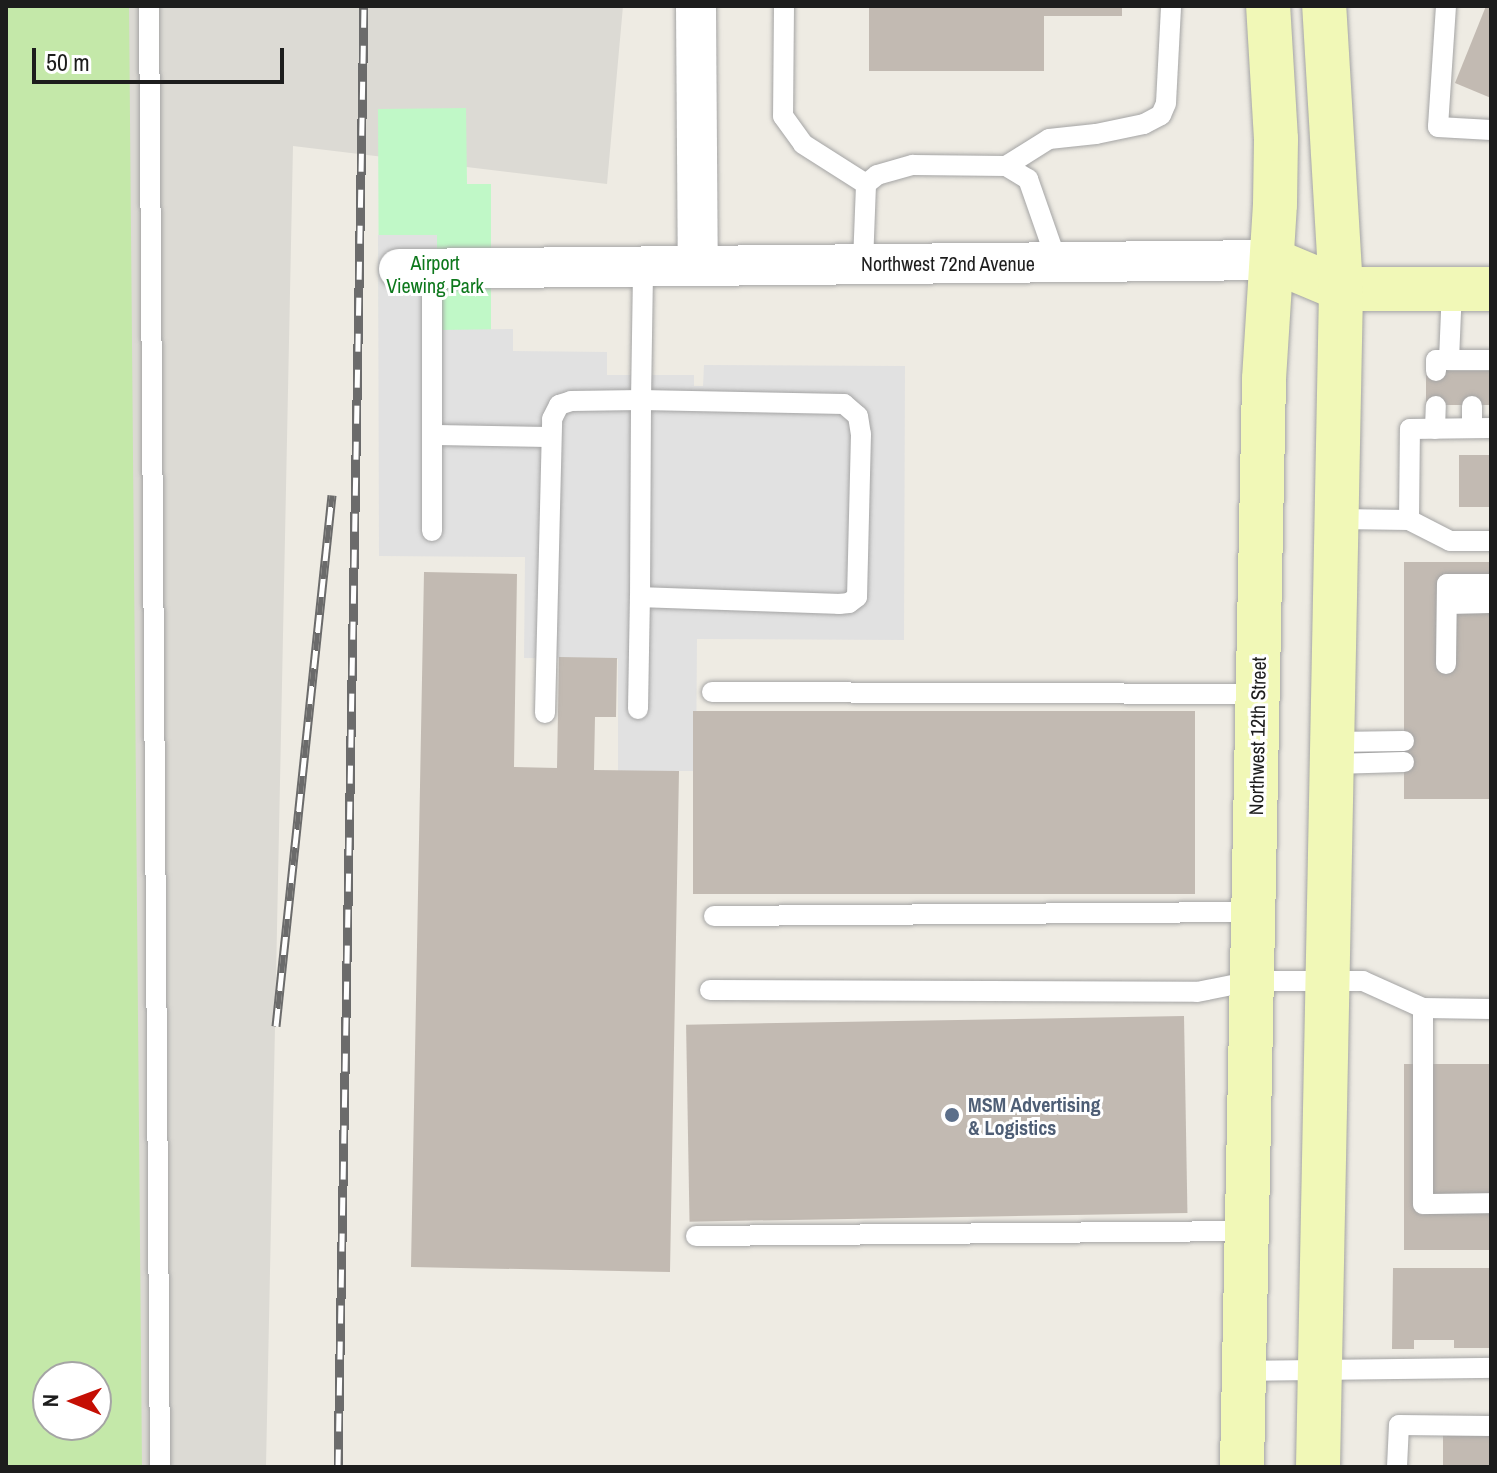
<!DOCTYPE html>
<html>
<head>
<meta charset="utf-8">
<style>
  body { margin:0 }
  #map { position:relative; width:1497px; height:1473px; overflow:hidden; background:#eeebe3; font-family:"Archivo Narrow",sans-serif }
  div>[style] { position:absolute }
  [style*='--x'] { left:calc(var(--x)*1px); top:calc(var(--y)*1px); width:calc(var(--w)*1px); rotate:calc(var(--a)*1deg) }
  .airport>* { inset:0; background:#dcdad4 }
  .grass>* { inset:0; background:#c4e8a9 }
  .park>* { inset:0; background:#c0f8c7 }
  .parking>* { inset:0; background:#e1e1e1 }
  .building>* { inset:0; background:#c2bab2; transform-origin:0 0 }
  .roads { filter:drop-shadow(0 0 2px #a4a4a4) drop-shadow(0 0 2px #a4a4a4) }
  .lane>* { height:20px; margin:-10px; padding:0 10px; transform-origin:10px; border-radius:10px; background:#fff }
  .street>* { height:40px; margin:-20px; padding:0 20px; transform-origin:20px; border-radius:20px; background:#fff }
  .secondary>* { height:44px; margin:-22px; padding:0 22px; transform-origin:22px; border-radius:22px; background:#f1f8b7 }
  .rail>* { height:9px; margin-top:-4.5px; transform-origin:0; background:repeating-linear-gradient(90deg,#fff 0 18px,#6b6b6b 0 36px); box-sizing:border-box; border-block:2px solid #6b6b6b }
  .dots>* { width:22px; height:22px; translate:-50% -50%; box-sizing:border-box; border:4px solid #fff; border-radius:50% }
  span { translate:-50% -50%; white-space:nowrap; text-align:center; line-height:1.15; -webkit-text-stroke:6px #fff; paint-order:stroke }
  .park-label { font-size:20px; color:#0d781c }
  .street-label { font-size:20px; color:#1d1d1d }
  .service-label { font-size:20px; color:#4e5e75; font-weight:700 }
  .left { translate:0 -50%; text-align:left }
  .frame { position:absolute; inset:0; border:8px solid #1d1d1d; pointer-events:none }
  .north { position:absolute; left:32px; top:1361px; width:80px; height:80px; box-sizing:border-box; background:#fff; border:2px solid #a5a5a5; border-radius:50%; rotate:271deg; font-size:22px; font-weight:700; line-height:32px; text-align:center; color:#1d1d1d }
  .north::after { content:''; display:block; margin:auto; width:28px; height:36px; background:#c50f04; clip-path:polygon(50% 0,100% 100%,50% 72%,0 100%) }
  .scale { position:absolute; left:32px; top:48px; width:252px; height:36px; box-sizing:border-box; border:4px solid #1d1d1d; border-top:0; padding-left:10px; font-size:24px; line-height:28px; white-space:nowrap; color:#1d1d1d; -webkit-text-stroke:6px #fff; paint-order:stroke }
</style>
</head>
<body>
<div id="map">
  <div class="airport">
    <div style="clip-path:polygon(evenodd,6px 6px,623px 6px,607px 184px,293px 146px,266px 1467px,6px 1467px,6px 6px,48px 1377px,96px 1377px,96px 1425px,48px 1425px,48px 1377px)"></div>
  </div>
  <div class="grass">
    <div style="clip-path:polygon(evenodd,6px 6px,129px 6px,142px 1467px,6px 1467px,6px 6px,48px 1377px,96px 1377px,96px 1425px,48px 1425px,48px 1377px)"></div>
  </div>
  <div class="park">
    <div style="clip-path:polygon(466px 108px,467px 184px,491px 184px,491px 330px,379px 331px,378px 109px)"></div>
  </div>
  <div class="parking">
    <div style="clip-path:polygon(378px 235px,437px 235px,437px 330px,513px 329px,513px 351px,607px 352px,607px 375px,694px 375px,694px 386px,703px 386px,704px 365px,905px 366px,904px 640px,697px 639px,696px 771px,618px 771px,618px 659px,524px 658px,525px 557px,379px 556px)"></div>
  </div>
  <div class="building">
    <div style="clip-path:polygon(869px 6px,1122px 6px,1122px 16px,1044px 16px,1044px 71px,869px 71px)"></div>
    <div style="clip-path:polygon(1486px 6px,1491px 6px,1491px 98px,1455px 83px)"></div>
    <div style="left:1491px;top:371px;width:34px;height:65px;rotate:90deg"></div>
    <div style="left:1459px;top:455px;width:32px;height:52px"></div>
    <div style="left:1491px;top:562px;width:237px;height:87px;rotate:90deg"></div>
    <div style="clip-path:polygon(424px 572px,517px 574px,514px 767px,557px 768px,559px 657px,617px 658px,616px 717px,595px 717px,594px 770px,679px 771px,670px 1272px,411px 1267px)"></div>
    <div style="left:693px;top:711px;width:502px;height:183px"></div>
    <div style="left:1184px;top:1016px;width:197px;height:498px;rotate:89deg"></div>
    <div style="left:1404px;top:1064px;width:87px;height:186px"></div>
    <div style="clip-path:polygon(1393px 1268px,1491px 1268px,1491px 1348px,1454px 1348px,1454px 1340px,1414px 1340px,1414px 1349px,1392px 1349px)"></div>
    <div style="left:1443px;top:1434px;width:48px;height:33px"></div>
  </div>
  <div class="roads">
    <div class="lane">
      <div style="--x:149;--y:6;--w:1461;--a:89.57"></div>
      <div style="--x:784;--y:6;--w:110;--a:90.5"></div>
      <div style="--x:783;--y:116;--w:34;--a:54"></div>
      <div style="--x:803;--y:144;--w:75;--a:32.4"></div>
      <div style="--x:1446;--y:6;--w:121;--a:93.8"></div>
      <div style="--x:1438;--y:127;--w:53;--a:3.2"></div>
      <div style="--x:1006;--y:166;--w:51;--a:-32.1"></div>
      <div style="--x:1049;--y:139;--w:47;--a:-6.1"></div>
      <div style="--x:1096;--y:134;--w:49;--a:-11.8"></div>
      <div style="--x:1144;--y:124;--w:19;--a:-28"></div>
      <div style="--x:1161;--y:115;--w:13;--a:-67"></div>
      <div style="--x:1166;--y:103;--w:97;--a:-87"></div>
      <div style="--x:863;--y:263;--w:79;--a:-87.8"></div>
      <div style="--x:866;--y:184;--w:14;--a:-39"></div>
      <div style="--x:877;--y:175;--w:37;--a:-16"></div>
      <div style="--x:913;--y:165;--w:93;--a:0.6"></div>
      <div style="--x:1006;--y:166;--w:26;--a:31"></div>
      <div style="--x:1028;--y:179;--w:88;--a:70.7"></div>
      <div style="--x:432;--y:269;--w:262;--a:90"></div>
      <div style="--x:1449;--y:360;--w:71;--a:-87.6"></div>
      <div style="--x:1436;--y:371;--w:11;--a:-90"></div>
      <div style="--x:1436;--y:360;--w:55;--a:0"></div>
      <div style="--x:1472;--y:406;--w:22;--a:90"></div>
      <div style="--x:1435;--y:429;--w:23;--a:-88"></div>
      <div style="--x:433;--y:435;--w:118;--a:1"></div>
      <div style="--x:1338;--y:519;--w:71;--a:0.8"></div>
      <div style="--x:1409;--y:520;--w:46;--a:27.1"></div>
      <div style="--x:1450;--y:541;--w:41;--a:0"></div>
      <div style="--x:1409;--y:520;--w:91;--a:-89.4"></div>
      <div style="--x:1410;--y:429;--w:81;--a:-0.7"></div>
      <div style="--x:1447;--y:604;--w:44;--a:-1.3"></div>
      <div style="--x:1446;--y:664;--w:80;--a:-89.3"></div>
      <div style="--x:1447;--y:584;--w:44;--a:0"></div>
      <div style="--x:712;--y:692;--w:546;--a:0.21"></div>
      <div style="--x:638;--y:709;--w:112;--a:-89"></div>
      <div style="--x:545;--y:713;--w:294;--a:-88.6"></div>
      <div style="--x:552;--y:419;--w:16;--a:-63"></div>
      <div style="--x:559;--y:405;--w:13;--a:-18"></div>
      <div style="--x:571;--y:401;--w:70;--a:-0.8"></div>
      <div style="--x:641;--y:400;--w:203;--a:1.1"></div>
      <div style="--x:844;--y:404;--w:18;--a:41"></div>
      <div style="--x:858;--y:416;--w:18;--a:81"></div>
      <div style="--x:861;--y:434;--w:163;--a:91.4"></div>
      <div style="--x:857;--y:597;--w:10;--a:143"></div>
      <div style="--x:849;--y:603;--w:10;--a:174"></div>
      <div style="--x:839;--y:604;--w:199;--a:-178"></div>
      <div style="--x:640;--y:597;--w:197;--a:-89.7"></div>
      <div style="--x:641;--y:400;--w:134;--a:-89.1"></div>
      <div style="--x:1333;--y:742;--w:71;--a:-0.8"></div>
      <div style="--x:1333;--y:764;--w:71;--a:-1.6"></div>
      <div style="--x:714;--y:916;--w:539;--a:-0.43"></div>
      <div style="--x:710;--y:990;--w:487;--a:0.2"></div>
      <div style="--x:1197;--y:992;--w:56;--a:-11.3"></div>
      <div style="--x:1252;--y:981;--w:111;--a:0"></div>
      <div style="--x:1363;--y:981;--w:66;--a:24.2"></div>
      <div style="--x:1423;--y:1008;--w:68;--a:0.8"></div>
      <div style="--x:1423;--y:1008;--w:196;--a:90"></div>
      <div style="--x:1423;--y:1204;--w:68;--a:-0.8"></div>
      <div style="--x:696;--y:1236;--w:551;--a:-0.52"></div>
      <div style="--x:1244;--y:1371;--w:247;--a:-0.7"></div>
      <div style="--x:1397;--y:1467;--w:42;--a:-87.3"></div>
      <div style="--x:1399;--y:1425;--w:92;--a:0.6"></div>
    </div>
    <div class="street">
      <div style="--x:696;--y:6;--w:259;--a:89.6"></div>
      <div style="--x:399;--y:269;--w:873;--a:-0.59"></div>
    </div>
    <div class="secondary">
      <div style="--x:1272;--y:260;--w:75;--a:22.8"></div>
      <div style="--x:1341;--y:289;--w:150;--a:0"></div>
      <div style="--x:1242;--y:1467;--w:1088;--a:-88.84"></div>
      <div style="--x:1264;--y:379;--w:175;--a:-86.4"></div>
      <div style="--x:1275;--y:204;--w:65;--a:-89.1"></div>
      <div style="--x:1276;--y:139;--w:133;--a:-93.4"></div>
      <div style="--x:1318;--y:1467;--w:1178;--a:-88.88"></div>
      <div style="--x:1341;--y:289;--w:284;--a:-93.4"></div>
    </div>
  </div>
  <div class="rail">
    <div style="--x:276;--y:1026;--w:534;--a:-83.98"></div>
    <div style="--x:338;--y:1467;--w:1461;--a:-88.98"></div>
  </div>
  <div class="dots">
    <div style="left:952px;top:1115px;background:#5c6f8a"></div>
  </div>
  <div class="park-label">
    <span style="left:435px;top:274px">Airport<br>Viewing Park</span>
  </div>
  <div class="street-label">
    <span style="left:948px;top:263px">Northwest 72nd Avenue</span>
    <span style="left:1257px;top:736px;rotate:-89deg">Northwest 12th Street</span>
  </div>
  <div class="service-label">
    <span class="left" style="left:968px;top:1116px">MSM Advertising<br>&amp; Logistics</span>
  </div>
  <div class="frame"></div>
  <div class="north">N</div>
  <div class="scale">50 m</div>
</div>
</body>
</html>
